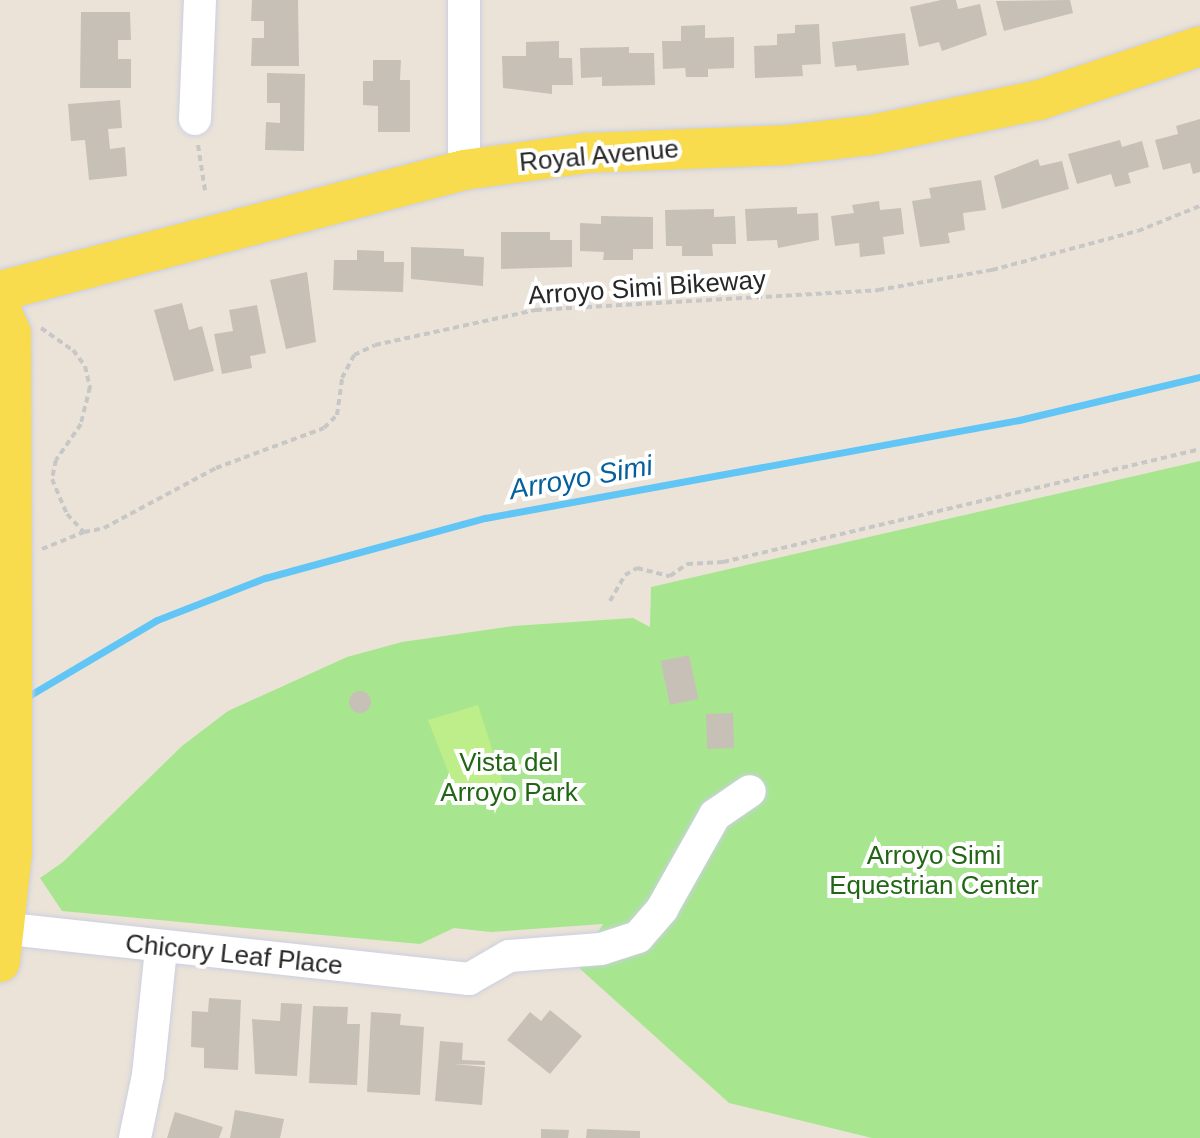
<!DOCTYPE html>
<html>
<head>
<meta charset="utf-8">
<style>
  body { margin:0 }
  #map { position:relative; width:1200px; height:1138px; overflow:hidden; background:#ebe3d7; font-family:Helvetica,sans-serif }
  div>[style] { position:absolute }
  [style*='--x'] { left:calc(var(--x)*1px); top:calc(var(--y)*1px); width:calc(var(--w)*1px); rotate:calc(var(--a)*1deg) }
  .green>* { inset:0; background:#a7e68f }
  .pitch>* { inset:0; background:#bdee89 }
  .stream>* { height:7px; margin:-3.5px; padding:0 3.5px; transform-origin:3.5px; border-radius:3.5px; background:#61c5f5 }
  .building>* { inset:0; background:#c6c0b7; transform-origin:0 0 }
  .round { border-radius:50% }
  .path>* { height:4px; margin-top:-2px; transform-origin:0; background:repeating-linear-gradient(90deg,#c7c7c7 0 6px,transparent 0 10px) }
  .roads { filter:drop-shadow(0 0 2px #cccfe1) drop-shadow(0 0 2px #cccfe1) }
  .minor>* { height:32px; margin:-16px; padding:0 16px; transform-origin:16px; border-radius:16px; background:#fff }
  .major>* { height:40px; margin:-20px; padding:0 20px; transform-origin:20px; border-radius:20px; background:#f9db4e }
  span { translate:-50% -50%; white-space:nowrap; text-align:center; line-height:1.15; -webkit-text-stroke:8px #fff; paint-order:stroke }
  .street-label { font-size:26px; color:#272727 }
  .park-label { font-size:26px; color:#206614 }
  .water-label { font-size:28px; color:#055f9c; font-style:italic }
</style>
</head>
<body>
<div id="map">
  <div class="green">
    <div style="clip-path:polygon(1200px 461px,1200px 1138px,872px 1138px,729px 1103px,578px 967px,603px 924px,491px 932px,454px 928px,420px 944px,62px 911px,40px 878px,63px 862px,182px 746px,228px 711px,347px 657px,402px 642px,513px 626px,633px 618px,650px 627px,651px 587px)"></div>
  </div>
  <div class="pitch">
    <div style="clip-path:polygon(478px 705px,503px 783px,460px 802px,428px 720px)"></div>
  </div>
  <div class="stream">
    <div style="--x:25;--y:698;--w:153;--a:-30.6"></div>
    <div style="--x:157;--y:620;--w:116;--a:-21.3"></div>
    <div style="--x:265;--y:578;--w:228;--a:-15.3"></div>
    <div style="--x:485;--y:518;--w:543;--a:-10.4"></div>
    <div style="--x:1019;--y:420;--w:186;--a:-13.4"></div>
  </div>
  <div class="building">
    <div style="clip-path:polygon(252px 0,298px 0,299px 66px,251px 66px,252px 38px,264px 38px,264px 21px,251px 21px)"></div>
    <div style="clip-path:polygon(941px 0,956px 0,958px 9px,980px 4px,987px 35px,942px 51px,939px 42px,919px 47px,910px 7px)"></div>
    <div style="clip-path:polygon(1070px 0,1073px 13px,1004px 31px,996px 1px)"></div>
    <div style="clip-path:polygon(81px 12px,130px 12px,131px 40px,118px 40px,118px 59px,131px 59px,131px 88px,80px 88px)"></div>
    <div style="clip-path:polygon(819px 24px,821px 64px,802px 65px,803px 76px,755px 78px,754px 46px,777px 45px,777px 34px,795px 33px,795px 25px)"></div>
    <div style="clip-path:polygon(705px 25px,705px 38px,734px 37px,734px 68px,708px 69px,708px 77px,686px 77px,685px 68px,663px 69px,662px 41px,681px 41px,681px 26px)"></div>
    <div style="clip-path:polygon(905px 33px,909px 65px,857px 71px,856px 65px,835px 67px,832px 42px)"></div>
    <div style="clip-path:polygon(559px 41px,559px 58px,572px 58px,573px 85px,552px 85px,552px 94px,503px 88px,502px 56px,526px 56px,526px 42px)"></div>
    <div style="clip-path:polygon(629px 47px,629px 53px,654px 53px,655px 85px,602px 86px,602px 77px,581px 78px,580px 48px)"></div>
    <div style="clip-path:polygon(373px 60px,401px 60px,400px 80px,410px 80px,410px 132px,378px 132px,378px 106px,363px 105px,363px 81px,373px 81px)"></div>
    <div style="clip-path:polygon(267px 73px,305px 74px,304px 151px,265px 150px,266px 122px,280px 123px,280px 103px,267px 103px)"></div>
    <div style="clip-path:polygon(120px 100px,122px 128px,108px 129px,110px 149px,125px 147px,127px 176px,89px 180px,85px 140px,71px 141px,68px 104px)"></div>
    <div style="clip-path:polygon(1200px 119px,1200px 172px,1193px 174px,1190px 163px,1163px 170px,1155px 140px,1178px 134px,1176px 126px)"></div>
    <div style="clip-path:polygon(1120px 140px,1122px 147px,1142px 141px,1149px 167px,1128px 173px,1131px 183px,1115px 187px,1111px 174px,1077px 184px,1068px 154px)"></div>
    <div style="clip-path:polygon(1038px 159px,1040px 166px,1062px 161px,1069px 189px,1002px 209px,994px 176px)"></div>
    <div style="clip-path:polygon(981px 180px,986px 210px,963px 213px,965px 230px,948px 233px,950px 243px,920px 247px,912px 201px,931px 198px,929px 188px)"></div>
    <div style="clip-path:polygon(879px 201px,880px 210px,901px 208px,904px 234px,883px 237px,885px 254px,860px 257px,859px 243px,835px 246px,831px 216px,854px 213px,852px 205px)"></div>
    <div style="clip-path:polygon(797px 207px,797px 214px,818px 213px,819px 240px,778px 248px,777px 240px,747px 241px,745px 209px)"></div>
    <div style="clip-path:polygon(714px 209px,714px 217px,735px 216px,736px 244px,712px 244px,713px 256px,682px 256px,682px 246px,666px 246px,665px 210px)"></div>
    <div style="clip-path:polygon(601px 216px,653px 217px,653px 249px,633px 249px,633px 260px,603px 260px,604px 252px,580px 251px,580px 223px,601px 224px)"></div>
    <div style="clip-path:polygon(501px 232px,550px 232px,550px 240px,572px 240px,572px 267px,501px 269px)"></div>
    <div style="clip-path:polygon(411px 247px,464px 249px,464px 256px,484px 257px,483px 286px,411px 279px)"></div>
    <div style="clip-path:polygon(357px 250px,384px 251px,384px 262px,404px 262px,403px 292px,333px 290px,334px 260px,357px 260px)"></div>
    <div style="clip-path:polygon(307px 272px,316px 342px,286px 349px,270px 280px)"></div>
    <div style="clip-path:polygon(182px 303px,189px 330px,202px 326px,214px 371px,174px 381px,154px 310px)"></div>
    <div style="clip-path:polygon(257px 305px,266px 353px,250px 356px,252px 368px,222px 374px,214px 334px,233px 331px,229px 310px)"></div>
    <div style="left:689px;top:655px;width:45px;height:29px;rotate:78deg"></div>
    <div class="round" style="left:349px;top:691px;width:22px;height:22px"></div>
    <div style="left:733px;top:713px;width:35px;height:27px;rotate:88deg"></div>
    <div style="clip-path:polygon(209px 998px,241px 1000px,238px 1070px,204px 1068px,204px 1048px,191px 1047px,192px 1011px,208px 1012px)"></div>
    <div style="clip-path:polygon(281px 1003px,302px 1004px,297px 1076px,255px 1074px,252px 1019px,280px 1021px)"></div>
    <div style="clip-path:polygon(313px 1006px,348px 1007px,347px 1024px,360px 1024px,357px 1085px,309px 1083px)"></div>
    <div style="clip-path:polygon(550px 1010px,582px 1036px,550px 1074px,507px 1040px,530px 1012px,541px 1021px)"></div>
    <div style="clip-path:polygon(371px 1012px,401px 1014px,400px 1025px,424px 1027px,420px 1095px,367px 1092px)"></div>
    <div style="clip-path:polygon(440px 1041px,463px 1043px,462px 1060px,485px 1061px,485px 1065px,454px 1064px,485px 1067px,482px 1105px,435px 1101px)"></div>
    <div style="clip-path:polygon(235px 1110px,284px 1119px,280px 1138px,230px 1138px)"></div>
    <div style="clip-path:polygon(175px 1112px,223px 1127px,219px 1138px,167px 1138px)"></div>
    <div style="clip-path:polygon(541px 1129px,569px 1130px,568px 1138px,541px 1138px)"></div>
    <div style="clip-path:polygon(587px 1129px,640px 1131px,640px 1138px,586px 1138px)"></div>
  </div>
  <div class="path">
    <div style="--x:198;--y:145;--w:46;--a:81.2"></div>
    <div style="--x:41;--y:328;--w:39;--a:35"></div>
    <div style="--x:73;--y:350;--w:20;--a:53"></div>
    <div style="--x:85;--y:366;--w:22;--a:77"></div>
    <div style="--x:90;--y:387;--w:38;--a:104"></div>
    <div style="--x:81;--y:424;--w:44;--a:124.8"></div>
    <div style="--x:56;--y:460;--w:19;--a:102"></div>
    <div style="--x:52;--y:479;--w:38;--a:67"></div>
    <div style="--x:67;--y:514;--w:25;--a:47"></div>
    <div style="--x:84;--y:532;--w:20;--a:-11"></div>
    <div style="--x:104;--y:528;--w:127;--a:-28.2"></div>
    <div style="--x:216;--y:468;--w:115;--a:-20.3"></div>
    <div style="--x:324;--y:428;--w:18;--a:-45"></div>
    <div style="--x:337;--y:415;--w:37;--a:-82"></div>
    <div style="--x:342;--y:378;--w:26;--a:-62"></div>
    <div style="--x:354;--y:355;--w:23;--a:-25"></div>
    <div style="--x:375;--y:345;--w:165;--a:-12.3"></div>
    <div style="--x:536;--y:310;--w:343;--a:-3.3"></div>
    <div style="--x:878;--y:290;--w:116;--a:-10"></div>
    <div style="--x:992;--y:270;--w:151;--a:-15"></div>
    <div style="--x:1138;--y:231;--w:67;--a:-22"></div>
    <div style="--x:42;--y:549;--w:45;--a:-22"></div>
    <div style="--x:610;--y:601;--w:30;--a:-60"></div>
    <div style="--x:625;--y:575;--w:14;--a:-30"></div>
    <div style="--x:637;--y:568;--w:34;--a:14"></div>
    <div style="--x:670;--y:576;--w:21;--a:-35"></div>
    <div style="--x:687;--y:564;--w:36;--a:-3"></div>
    <div style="--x:723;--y:562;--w:490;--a:-13.3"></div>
  </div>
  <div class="roads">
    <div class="minor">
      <div style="--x:464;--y:0;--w:170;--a:90"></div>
      <div style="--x:195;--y:119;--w:119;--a:-87.6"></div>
      <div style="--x:0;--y:928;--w:472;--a:6.2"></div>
      <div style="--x:469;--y:979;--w:46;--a:-29.9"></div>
      <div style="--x:509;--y:956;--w:92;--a:-4.4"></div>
      <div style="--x:601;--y:949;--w:39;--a:-18"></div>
      <div style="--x:638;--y:937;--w:37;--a:-49"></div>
      <div style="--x:662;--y:909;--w:108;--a:-60.6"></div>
      <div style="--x:715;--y:815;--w:42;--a:-34.4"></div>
      <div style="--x:135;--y:1138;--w:64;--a:-78.3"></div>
      <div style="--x:148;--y:1075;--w:127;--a:-84.1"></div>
    </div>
    <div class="major">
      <div style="--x:0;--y:291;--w:480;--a:-14.6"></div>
      <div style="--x:464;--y:170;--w:123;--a:-7.9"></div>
      <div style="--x:586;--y:153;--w:201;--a:-2.3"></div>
      <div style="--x:787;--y:145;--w:85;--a:-6.8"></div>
      <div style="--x:871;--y:135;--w:172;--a:-11.8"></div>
      <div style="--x:1039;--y:100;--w:170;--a:-18.5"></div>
      <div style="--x:0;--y:309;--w:26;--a:65"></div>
      <div style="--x:11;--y:333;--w:280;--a:89.8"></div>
      <div style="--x:12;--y:613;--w:240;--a:90"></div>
      <div style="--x:12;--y:853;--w:110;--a:96.3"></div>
    </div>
  </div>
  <div class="street-label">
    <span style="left:599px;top:156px;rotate:-5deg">Royal Avenue</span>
    <span style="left:647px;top:288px;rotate:-4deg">Arroyo Simi Bikeway</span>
    <span style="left:234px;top:955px;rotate:6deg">Chicory Leaf Place</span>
  </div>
  <div class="park-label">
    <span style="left:509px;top:778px">Vista del<br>Arroyo Park</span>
    <span style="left:934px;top:871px">Arroyo Simi<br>Equestrian Center</span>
  </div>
  <div class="water-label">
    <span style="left:581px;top:478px;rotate:-10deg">Arroyo Simi</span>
  </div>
</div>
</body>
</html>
